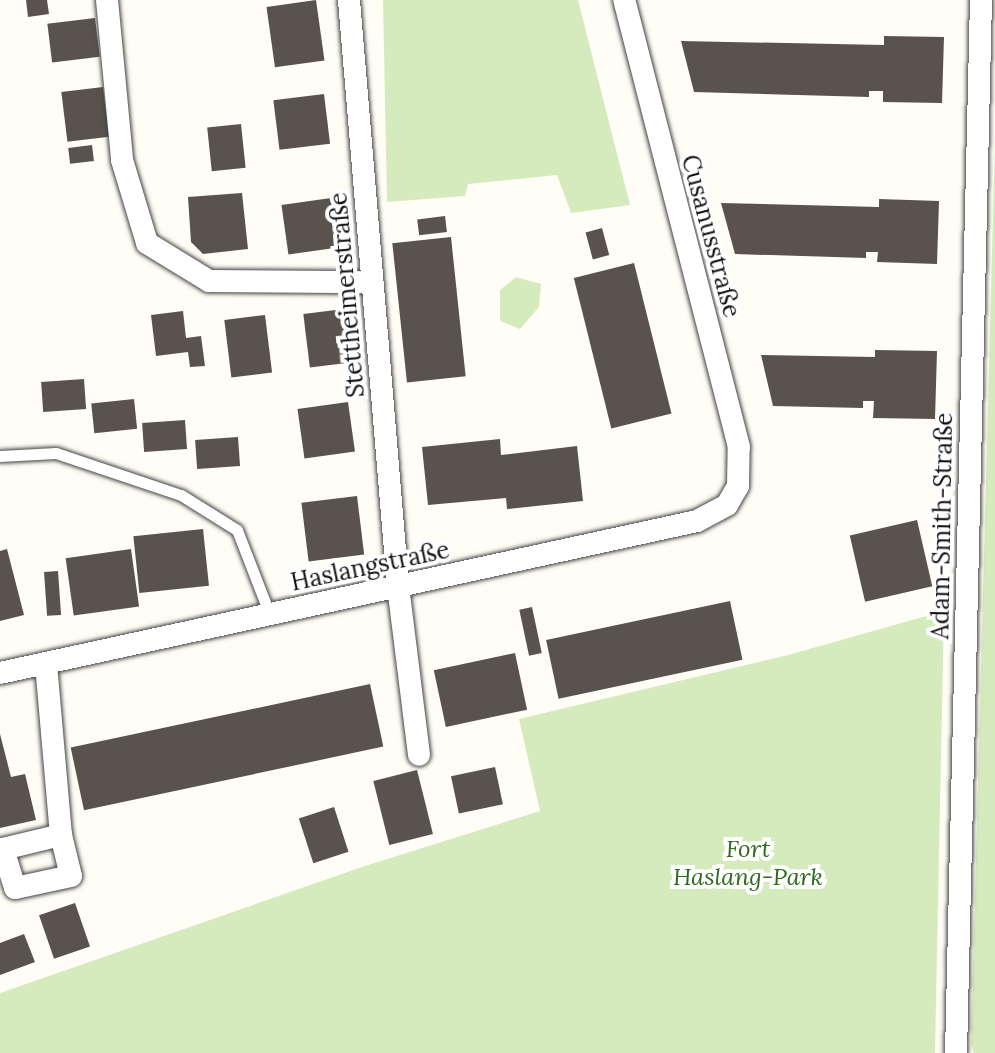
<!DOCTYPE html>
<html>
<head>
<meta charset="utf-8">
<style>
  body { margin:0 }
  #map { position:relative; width:995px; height:1053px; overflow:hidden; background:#fffdf5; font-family:Lora,serif }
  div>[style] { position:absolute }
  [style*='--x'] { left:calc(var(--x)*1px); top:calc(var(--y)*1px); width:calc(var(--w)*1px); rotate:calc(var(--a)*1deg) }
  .green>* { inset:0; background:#d5ebbd }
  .building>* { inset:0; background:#5a524d; transform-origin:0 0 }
  .roads { filter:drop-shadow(0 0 2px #444) drop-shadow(0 0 2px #444) }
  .lane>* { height:11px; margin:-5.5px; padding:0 5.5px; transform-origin:5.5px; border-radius:5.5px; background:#fff }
  .street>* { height:22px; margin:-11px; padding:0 11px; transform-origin:11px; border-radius:11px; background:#fff }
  span { translate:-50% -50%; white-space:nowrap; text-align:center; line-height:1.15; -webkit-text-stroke:8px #fff; paint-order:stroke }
  .street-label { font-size:24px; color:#111 }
  .park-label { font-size:24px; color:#2f6b1f; font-style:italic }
</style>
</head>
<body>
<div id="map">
  <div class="green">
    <div style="clip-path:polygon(383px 0,578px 0,630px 205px,571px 213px,557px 175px,468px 184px,465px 196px,387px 202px)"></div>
    <div style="clip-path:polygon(995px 142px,995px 1053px,974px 1053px,971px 1045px)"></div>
    <div style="clip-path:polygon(516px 277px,541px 284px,539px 307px,520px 329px,500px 321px,500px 290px)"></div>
    <div style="clip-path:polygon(944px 611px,935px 1053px,0 1053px,0 993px,365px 866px,540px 811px,519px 719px,788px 655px)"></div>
  </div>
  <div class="building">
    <div style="clip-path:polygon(26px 0,47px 0,49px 14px,28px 17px)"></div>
    <div style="left:316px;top:0;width:61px;height:50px;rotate:82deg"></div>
    <div style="left:95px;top:18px;width:39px;height:48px;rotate:83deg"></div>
    <div style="clip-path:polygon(884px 36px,944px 37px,942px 103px,883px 102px,883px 91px,869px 91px,869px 97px,694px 92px,681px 41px,884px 45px)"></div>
    <div style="left:103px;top:87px;width:50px;height:42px;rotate:83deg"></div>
    <div style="left:324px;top:94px;width:50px;height:51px;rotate:83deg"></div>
    <div style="left:241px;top:124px;width:44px;height:34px;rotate:84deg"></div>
    <div style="left:92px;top:145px;width:16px;height:24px;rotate:83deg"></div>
    <div style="clip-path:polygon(242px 193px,248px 249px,203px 254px,191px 242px,188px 197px)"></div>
    <div style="left:331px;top:198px;width:50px;height:50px;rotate:82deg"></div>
    <div style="clip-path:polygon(879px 199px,939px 201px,937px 264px,877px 262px,878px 252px,866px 252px,866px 258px,735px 254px,721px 203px,879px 207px)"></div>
    <div style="left:445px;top:216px;width:16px;height:28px;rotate:83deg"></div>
    <div style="left:602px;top:228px;width:28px;height:17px;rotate:75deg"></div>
    <div style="left:451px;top:237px;width:140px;height:59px;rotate:84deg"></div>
    <div style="left:634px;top:263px;width:155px;height:62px;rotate:76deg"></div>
    <div style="left:344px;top:309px;width:54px;height:41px;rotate:83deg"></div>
    <div style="clip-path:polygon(183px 311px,186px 338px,201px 336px,205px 366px,190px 367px,188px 352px,156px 356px,151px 315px)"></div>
    <div style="left:265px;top:315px;width:58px;height:41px;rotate:83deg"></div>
    <div style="clip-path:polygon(875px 350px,937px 351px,935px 419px,873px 418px,874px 401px,863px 401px,863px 408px,773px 406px,761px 355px,875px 357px)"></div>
    <div style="left:84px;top:379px;width:30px;height:43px;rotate:86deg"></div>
    <div style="left:134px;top:399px;width:30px;height:43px;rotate:84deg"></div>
    <div style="left:348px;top:402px;width:50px;height:51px;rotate:82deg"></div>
    <div style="left:185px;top:420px;width:29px;height:43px;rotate:86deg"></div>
    <div style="left:238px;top:437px;width:29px;height:43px;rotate:86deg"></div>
    <div style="clip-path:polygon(500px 439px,501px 455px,577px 446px,583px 501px,507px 509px,506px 498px,428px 505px,422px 447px)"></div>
    <div style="left:357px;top:496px;width:59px;height:56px;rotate:83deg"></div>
    <div style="left:917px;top:520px;width:68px;height:69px;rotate:77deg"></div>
    <div style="left:203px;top:529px;width:57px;height:70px;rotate:84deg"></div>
    <div style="clip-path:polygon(7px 549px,24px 615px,0 621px,0 551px)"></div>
    <div style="left:131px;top:549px;width:58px;height:66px;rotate:82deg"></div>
    <div style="left:58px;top:571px;width:44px;height:14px;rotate:86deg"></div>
    <div style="left:730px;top:601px;width:60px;height:188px;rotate:78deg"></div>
    <div style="left:532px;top:607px;width:47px;height:13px;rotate:78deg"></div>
    <div style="left:515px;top:653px;width:58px;height:83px;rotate:78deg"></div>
    <div style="left:370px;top:684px;width:64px;height:306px;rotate:78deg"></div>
    <div style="clip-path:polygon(0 734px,11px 777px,25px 774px,36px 820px,0 828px)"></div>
    <div style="left:495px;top:767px;width:38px;height:45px;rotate:78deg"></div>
    <div style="left:417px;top:770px;width:66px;height:45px;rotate:76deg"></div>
    <div style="left:334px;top:807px;width:47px;height:37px;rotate:72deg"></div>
    <div style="left:75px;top:903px;width:46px;height:38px;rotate:71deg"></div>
    <div style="clip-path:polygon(24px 934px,35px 962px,0 975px,0 943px)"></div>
  </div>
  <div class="roads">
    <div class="lane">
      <div style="--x:0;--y:456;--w:56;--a:-3.1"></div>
      <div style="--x:56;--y:453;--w:132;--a:18.6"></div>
      <div style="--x:181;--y:495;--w:66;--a:32"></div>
      <div style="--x:237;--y:530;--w:91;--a:68.8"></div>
    </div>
    <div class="street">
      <div style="--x:107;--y:0;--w:161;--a:84.6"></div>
      <div style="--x:122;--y:160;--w:87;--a:73.2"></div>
      <div style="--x:147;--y:243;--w:73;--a:31.5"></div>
      <div style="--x:209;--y:281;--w:163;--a:0.4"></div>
      <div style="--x:349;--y:0;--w:588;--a:85.22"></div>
      <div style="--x:398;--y:586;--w:170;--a:82.9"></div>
      <div style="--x:46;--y:664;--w:172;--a:85"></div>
      <div style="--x:61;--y:835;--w:42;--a:76.3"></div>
      <div style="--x:71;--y:876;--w:57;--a:167.9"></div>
      <div style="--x:15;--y:888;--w:41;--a:-107.1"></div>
      <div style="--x:3;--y:849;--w:60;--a:-13.6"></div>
      <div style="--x:0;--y:673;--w:713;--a:-12.3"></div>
      <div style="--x:697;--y:521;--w:34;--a:-28"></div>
      <div style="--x:727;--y:505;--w:22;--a:-60"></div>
      <div style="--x:738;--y:486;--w:39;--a:-89"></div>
      <div style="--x:739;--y:447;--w:462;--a:-104.4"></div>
      <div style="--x:956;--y:1053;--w:1053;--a:-88.64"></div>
    </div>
  </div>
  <div class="street-label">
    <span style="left:711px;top:236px;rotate:75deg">Cusanusstraße</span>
    <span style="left:347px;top:295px;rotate:-95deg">Stettheimerstraße</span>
    <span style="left:942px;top:526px;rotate:-89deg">Adam-Smith-Straße</span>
    <span style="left:370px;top:566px;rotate:-12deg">Haslangstraße</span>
  </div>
  <div class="park-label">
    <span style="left:748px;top:863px">Fort<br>Haslang-Park</span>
  </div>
</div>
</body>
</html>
